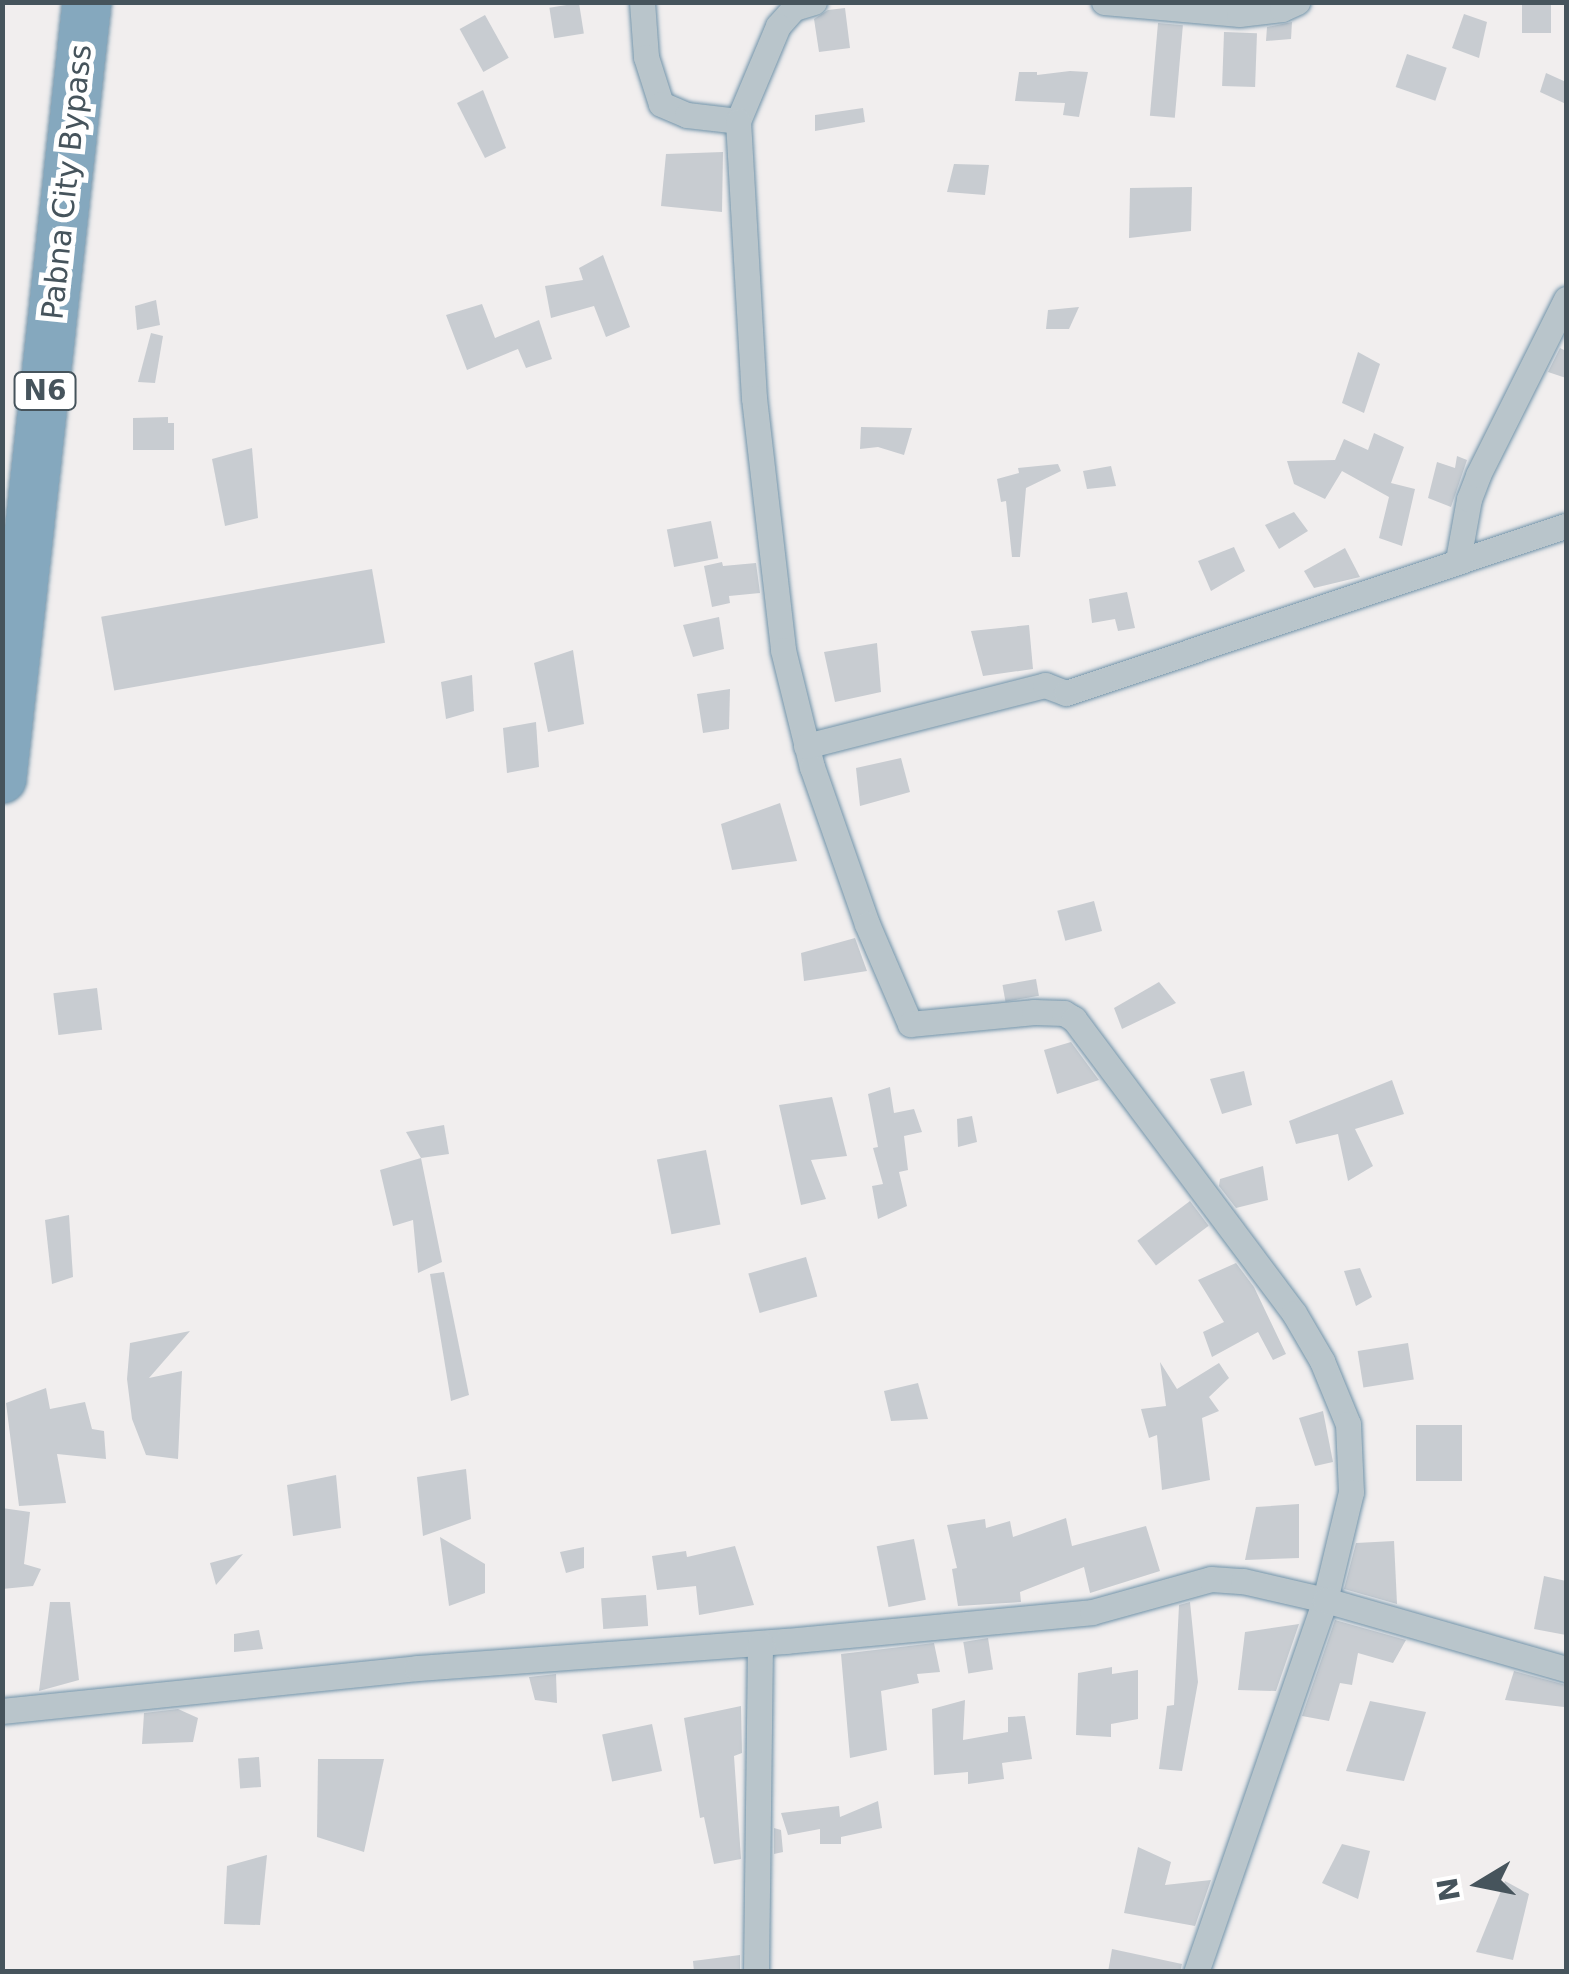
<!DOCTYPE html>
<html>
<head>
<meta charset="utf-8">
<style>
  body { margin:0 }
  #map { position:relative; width:1569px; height:1974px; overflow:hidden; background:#f1eeee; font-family:"DejaVu Sans",sans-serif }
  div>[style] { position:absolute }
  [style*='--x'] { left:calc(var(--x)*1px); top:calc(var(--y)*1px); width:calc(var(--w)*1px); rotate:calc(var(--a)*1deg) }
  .building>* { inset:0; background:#c8ccd1; transform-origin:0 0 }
  .roads { filter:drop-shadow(0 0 2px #7193a9) drop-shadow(0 0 2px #7193a9) }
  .street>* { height:25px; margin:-12.5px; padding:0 12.5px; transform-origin:12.5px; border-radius:12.5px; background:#b9c5cb }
  .highway>* { height:48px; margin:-24px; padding:0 24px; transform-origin:24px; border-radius:24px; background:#85a8be }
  span { translate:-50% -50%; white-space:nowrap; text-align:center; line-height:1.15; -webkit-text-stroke:10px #fff; paint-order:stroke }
  .shield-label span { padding:2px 8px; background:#fff; border:2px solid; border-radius:8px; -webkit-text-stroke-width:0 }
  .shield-label { font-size:28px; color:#46545c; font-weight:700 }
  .street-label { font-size:30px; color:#46545c }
  .frame { position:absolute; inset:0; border:5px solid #46545c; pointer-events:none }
  .north { position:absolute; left:1429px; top:1834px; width:100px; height:100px; -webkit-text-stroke:8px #fff; paint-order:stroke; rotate:260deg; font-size:28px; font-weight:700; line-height:40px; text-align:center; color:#46545c }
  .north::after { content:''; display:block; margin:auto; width:35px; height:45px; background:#46545c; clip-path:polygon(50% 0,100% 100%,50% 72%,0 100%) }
</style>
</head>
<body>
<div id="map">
  <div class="building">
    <div style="left:1522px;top:2px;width:29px;height:31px"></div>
    <div style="left:579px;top:3px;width:31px;height:30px;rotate:81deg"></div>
    <div style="clip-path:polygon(845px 8px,850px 48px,819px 52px,814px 19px,828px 10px)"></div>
    <div style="clip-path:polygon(1464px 14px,1487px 22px,1479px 58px,1452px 48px)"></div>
    <div style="left:485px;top:15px;width:49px;height:29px;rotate:61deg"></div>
    <div style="clip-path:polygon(1292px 22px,1291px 39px,1266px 41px,1267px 27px)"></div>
    <div style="left:1158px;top:23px;width:25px;height:93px;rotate:5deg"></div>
    <div style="left:1224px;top:32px;width:33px;height:54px;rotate:2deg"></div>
    <div style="left:1407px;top:54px;width:42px;height:35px;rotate:19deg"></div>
    <div style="clip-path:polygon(1070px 71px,1088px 72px,1079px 117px,1063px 115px,1065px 103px,1015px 101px,1019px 72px,1037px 72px,1037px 75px)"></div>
    <div style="clip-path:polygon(1546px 73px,1566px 82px,1566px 104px,1540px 92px)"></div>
    <div style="clip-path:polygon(483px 90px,506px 148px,485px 158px,457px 103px)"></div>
    <div style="clip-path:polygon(863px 108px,865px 122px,815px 131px,815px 115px)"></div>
    <div style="clip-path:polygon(723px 152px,722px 212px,661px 206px,666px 154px)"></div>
    <div style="clip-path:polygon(954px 164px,989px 165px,985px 195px,947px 192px)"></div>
    <div style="clip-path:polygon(1192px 187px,1191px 231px,1129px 238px,1130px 188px)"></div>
    <div style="clip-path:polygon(603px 255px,630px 327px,606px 337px,594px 306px,551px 318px,545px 286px,583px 280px,579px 268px)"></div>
    <div style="clip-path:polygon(156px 300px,160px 325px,137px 330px,135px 306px)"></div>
    <div style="clip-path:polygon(482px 304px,495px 338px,539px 320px,552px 359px,526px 368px,518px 349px,467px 370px,446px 315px)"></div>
    <div style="clip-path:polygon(1079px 307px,1069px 329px,1046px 329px,1048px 310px)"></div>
    <div style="clip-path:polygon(151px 333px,163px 336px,155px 383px,138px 382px)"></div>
    <div style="clip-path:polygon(1560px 348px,1566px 351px,1566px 378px,1548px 372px)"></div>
    <div style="clip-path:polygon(1358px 352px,1380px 364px,1364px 413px,1342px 403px)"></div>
    <div style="clip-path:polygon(168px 417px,168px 423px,174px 423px,174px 450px,133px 450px,133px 418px)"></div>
    <div style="clip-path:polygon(861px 427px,912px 428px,904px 455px,878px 447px,860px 449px)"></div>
    <div style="clip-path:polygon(1374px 433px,1404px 447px,1391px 483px,1415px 489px,1402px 546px,1379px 538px,1389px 497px,1342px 471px,1325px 499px,1294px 484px,1287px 461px,1335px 460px,1344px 439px,1368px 450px)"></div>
    <div style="clip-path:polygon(252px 448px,258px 518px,225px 526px,212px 459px)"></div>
    <div style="clip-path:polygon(1457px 456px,1467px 460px,1451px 507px,1428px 498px,1437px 462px,1455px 468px)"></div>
    <div style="clip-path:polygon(1058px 464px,1061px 471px,1026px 488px,1020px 557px,1012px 557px,1006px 501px,1001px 502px,997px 479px,1019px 473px,1018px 468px)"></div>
    <div style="clip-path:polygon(1111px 466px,1116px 486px,1087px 489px,1083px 471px)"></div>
    <div style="clip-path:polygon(1294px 512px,1308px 531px,1279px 549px,1265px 525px)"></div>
    <div style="left:711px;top:521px;width:38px;height:45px;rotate:79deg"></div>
    <div style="clip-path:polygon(1234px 547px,1245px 571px,1211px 591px,1198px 561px)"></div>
    <div style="clip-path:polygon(1345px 548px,1360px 577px,1314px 588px,1304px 571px)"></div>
    <div style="clip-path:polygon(722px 562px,723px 566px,756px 563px,760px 593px,729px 596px,730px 603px,712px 607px,704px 566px)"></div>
    <div style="left:372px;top:569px;width:75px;height:275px;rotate:80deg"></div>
    <div style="clip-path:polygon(1127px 592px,1135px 628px,1118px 631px,1115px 619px,1092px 623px,1089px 599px)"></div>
    <div style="clip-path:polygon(719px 617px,724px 649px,693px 657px,683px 625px)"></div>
    <div style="clip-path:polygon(1029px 625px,1033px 669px,983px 676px,971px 631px)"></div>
    <div style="clip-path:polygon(877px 643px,881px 692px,835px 702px,824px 652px)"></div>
    <div style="clip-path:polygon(573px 650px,584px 724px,548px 732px,534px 663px)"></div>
    <div style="clip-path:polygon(472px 675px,474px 711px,446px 719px,441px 682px)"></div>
    <div style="clip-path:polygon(730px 689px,729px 729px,703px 733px,697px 694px)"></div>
    <div style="clip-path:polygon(536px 722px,539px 767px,507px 773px,503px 728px)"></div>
    <div style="clip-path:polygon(901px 758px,910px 792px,860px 806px,856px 768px)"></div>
    <div style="clip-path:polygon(780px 803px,797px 861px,732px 870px,721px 824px)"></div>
    <div style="left:1094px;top:901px;width:31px;height:38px;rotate:75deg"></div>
    <div style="clip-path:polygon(855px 938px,867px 971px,804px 981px,801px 953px)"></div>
    <div style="left:1036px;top:979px;width:17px;height:34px;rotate:80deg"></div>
    <div style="clip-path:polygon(1159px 982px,1176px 1003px,1122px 1029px,1114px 1008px)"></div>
    <div style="left:97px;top:988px;width:42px;height:44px;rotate:83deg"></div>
    <div style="clip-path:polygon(1071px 1042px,1099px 1080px,1057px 1094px,1044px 1050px)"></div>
    <div style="clip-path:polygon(1244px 1071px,1252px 1105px,1222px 1114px,1210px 1079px)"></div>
    <div style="clip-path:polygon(1392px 1080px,1404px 1114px,1355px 1129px,1373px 1166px,1348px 1181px,1338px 1134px,1296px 1144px,1289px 1121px)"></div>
    <div style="clip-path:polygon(890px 1087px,894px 1113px,914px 1109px,922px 1132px,904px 1136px,908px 1170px,899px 1172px,907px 1206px,878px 1219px,872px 1186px,883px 1184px,873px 1148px,878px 1147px,868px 1094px)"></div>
    <div style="clip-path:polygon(832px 1097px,847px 1156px,811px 1160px,826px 1199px,801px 1205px,779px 1105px)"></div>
    <div style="clip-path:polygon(972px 1116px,977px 1142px,958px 1147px,957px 1119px)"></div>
    <div style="clip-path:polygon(444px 1125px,449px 1154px,421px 1158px,406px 1132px)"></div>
    <div style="left:706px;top:1150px;width:76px;height:50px;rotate:79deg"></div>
    <div style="clip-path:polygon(421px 1158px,442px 1262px,418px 1273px,413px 1220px,393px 1226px,380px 1170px)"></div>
    <div style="clip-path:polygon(1263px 1166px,1268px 1200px,1236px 1208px,1219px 1186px,1220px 1179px)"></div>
    <div style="left:1190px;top:1201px;width:31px;height:66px;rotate:53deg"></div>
    <div style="clip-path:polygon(69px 1215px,73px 1277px,52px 1284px,45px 1220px)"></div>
    <div style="left:806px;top:1257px;width:41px;height:60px;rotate:74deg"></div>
    <div style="clip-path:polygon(1236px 1263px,1254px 1287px,1286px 1354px,1273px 1360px,1258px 1332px,1212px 1357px,1203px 1332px,1224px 1322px,1198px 1280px)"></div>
    <div style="clip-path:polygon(1360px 1268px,1372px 1297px,1356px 1306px,1344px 1271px)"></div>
    <div style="clip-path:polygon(444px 1272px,469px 1395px,451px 1401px,430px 1274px)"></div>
    <div style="clip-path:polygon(190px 1331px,149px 1378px,182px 1371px,178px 1459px,146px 1455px,132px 1419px,127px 1379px,130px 1343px)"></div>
    <div style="left:1408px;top:1343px;width:37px;height:51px;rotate:81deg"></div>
    <div style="clip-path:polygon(1160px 1362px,1177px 1389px,1219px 1363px,1229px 1378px,1209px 1397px,1219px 1411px,1202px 1418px,1210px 1480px,1162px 1490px,1157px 1435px,1149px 1438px,1141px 1409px,1166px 1406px)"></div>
    <div style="clip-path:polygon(918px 1383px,928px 1419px,891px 1421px,884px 1391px)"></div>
    <div style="clip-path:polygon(46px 1388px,50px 1409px,85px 1402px,92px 1429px,104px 1431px,106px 1459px,57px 1454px,66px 1503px,19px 1506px,6px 1403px)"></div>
    <div style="clip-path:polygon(1323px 1411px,1333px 1462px,1315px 1466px,1299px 1418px)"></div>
    <div style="left:1416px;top:1425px;width:46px;height:56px"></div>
    <div style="clip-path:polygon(466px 1469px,471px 1519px,423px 1536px,417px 1477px)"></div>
    <div style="clip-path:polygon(336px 1475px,341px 1528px,293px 1536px,287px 1485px)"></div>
    <div style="clip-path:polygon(1299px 1504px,1299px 1558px,1245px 1560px,1256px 1507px)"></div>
    <div style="clip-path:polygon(2px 1508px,30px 1512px,24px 1564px,41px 1569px,33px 1586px,2px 1589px)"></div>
    <div style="clip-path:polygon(1066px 1518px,1072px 1546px,1146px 1526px,1160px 1571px,1090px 1593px,1084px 1567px,1020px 1592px,1021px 1602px,958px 1606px,952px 1569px,957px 1568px,947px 1525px,985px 1519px,986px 1528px,1010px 1521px,1013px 1537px)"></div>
    <div style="clip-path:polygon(440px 1537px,485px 1564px,485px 1593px,449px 1606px)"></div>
    <div style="left:914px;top:1539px;width:62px;height:38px;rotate:79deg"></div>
    <div style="clip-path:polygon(1394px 1541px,1397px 1604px,1344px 1589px,1356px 1543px)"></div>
    <div style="clip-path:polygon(735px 1546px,754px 1605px,699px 1615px,696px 1586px,657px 1590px,652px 1556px,686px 1551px,687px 1557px)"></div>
    <div style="clip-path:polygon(584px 1547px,584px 1568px,566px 1573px,560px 1552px)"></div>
    <div style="clip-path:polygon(243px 1554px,216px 1585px,210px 1563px)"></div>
    <div style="clip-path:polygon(1544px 1576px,1566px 1581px,1566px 1635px,1534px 1629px)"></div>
    <div style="left:646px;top:1595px;width:31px;height:45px;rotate:86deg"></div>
    <div style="clip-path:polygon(50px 1602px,70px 1602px,79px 1680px,39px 1691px)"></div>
    <div style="clip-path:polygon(1190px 1602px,1198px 1682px,1182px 1771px,1159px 1769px,1167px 1706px,1174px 1705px,1179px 1605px)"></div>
    <div style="clip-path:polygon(1335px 1620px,1406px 1640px,1393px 1663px,1358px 1653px,1352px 1685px,1340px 1683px,1329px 1721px,1302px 1716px)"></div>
    <div style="clip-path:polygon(1299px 1624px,1276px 1691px,1238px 1690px,1245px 1632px)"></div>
    <div style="clip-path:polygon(259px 1630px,263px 1649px,234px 1652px,234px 1634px)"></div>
    <div style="left:988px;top:1638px;width:32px;height:25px;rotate:81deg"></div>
    <div style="clip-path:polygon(934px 1643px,940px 1672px,917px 1674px,919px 1683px,881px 1691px,887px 1750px,850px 1758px,841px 1654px)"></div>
    <div style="clip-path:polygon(1112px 1667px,1112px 1674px,1138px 1670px,1138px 1719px,1111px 1724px,1111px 1737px,1076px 1735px,1078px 1673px)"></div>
    <div style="clip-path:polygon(1514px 1671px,1566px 1685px,1564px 1707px,1505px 1700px)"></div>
    <div style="clip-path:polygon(556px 1674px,557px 1703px,535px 1700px,529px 1677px)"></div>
    <div style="clip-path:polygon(965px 1700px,963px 1740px,1008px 1732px,1008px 1717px,1025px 1716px,1032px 1759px,1002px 1763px,1004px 1779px,968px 1784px,968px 1772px,934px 1775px,932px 1709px)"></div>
    <div style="clip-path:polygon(1370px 1701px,1426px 1712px,1404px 1781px,1346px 1771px)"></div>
    <div style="clip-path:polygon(741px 1706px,742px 1753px,734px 1756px,741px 1859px,714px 1864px,704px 1817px,700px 1818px,684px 1718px)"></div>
    <div style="clip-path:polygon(178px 1709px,198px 1718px,193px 1742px,142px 1744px,144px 1713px)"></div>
    <div style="left:652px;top:1724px;width:48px;height:51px;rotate:78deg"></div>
    <div style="left:259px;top:1757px;width:30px;height:21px;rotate:86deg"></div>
    <div style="clip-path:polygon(318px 1759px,384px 1759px,364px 1852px,317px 1837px)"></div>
    <div style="clip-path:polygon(878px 1801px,882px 1828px,841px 1837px,841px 1844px,820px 1844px,820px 1829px,788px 1835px,781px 1813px,839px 1806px,840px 1817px)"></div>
    <div style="clip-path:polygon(774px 1828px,781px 1830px,783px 1852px,774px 1854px)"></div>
    <div style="clip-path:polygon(1342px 1844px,1370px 1851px,1358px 1899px,1322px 1883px)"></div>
    <div style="clip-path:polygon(1138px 1847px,1171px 1862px,1165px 1885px,1211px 1880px,1195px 1926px,1124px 1913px)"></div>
    <div style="clip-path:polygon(267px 1855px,260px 1925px,224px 1924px,227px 1866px)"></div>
    <div style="clip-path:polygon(1505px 1881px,1529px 1894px,1513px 1960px,1476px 1952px)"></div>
    <div style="clip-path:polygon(1112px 1949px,1182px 1964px,1180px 1972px,1108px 1972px)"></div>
    <div style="clip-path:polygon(740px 1955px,740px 1972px,694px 1972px,693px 1961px)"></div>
  </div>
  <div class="roads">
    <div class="street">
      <div style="--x:642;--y:2;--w:55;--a:85.8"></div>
      <div style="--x:646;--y:57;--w:49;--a:72.3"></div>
      <div style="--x:661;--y:104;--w:28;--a:23"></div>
      <div style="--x:687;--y:115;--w:51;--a:6.7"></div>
      <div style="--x:814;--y:2;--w:21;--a:163"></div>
      <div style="--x:794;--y:8;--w:24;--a:132"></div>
      <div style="--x:778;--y:26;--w:103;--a:112.8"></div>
      <div style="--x:738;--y:121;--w:277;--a:86.7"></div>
      <div style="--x:754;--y:398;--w:254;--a:83.4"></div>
      <div style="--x:783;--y:650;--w:121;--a:76.1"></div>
      <div style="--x:812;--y:767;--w:166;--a:70.7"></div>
      <div style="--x:867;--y:924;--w:109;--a:66.7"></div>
      <div style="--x:910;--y:1024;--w:125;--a:-5.5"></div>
      <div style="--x:1034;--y:1012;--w:30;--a:2"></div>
      <div style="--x:1064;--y:1013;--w:12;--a:31"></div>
      <div style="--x:1074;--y:1019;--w:367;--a:53.2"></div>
      <div style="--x:1294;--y:1313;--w:56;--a:59.7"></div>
      <div style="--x:1322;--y:1361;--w:68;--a:67.6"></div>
      <div style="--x:1348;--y:1424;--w:68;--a:87.5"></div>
      <div style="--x:1351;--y:1492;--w:111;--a:103.5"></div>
      <div style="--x:1325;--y:1600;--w:394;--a:109.1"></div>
      <div style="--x:1104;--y:2;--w:136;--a:5.1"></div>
      <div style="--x:1239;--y:14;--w:43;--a:-6.6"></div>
      <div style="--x:1282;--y:9;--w:17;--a:-25"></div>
      <div style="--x:1458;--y:560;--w:62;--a:-79.8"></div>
      <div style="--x:1469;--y:499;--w:26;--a:-69"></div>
      <div style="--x:1478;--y:475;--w:197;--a:-63.4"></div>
      <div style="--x:806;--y:746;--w:247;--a:-14.3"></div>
      <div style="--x:1045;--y:685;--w:22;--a:21"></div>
      <div style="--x:1066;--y:693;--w:526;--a:-18.5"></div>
      <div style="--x:2;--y:1711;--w:417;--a:-5.9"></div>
      <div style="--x:417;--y:1668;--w:370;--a:-4.2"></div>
      <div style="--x:786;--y:1641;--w:307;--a:-5.4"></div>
      <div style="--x:1092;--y:1612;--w:123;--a:-15.5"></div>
      <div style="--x:1211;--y:1579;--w:32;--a:4"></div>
      <div style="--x:1243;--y:1581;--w:84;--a:13"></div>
      <div style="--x:1325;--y:1600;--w:251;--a:16"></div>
      <div style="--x:756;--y:1972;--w:329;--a:-89.3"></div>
    </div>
    <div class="highway">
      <div style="--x:2;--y:779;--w:782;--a:-83.76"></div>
    </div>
  </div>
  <div class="shield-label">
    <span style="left:45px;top:391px">N6</span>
  </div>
  <div class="street-label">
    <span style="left:67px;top:182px;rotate:-84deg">Pabna City Bypass</span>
  </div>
  <div class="frame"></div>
  <div class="north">N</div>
</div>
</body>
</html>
